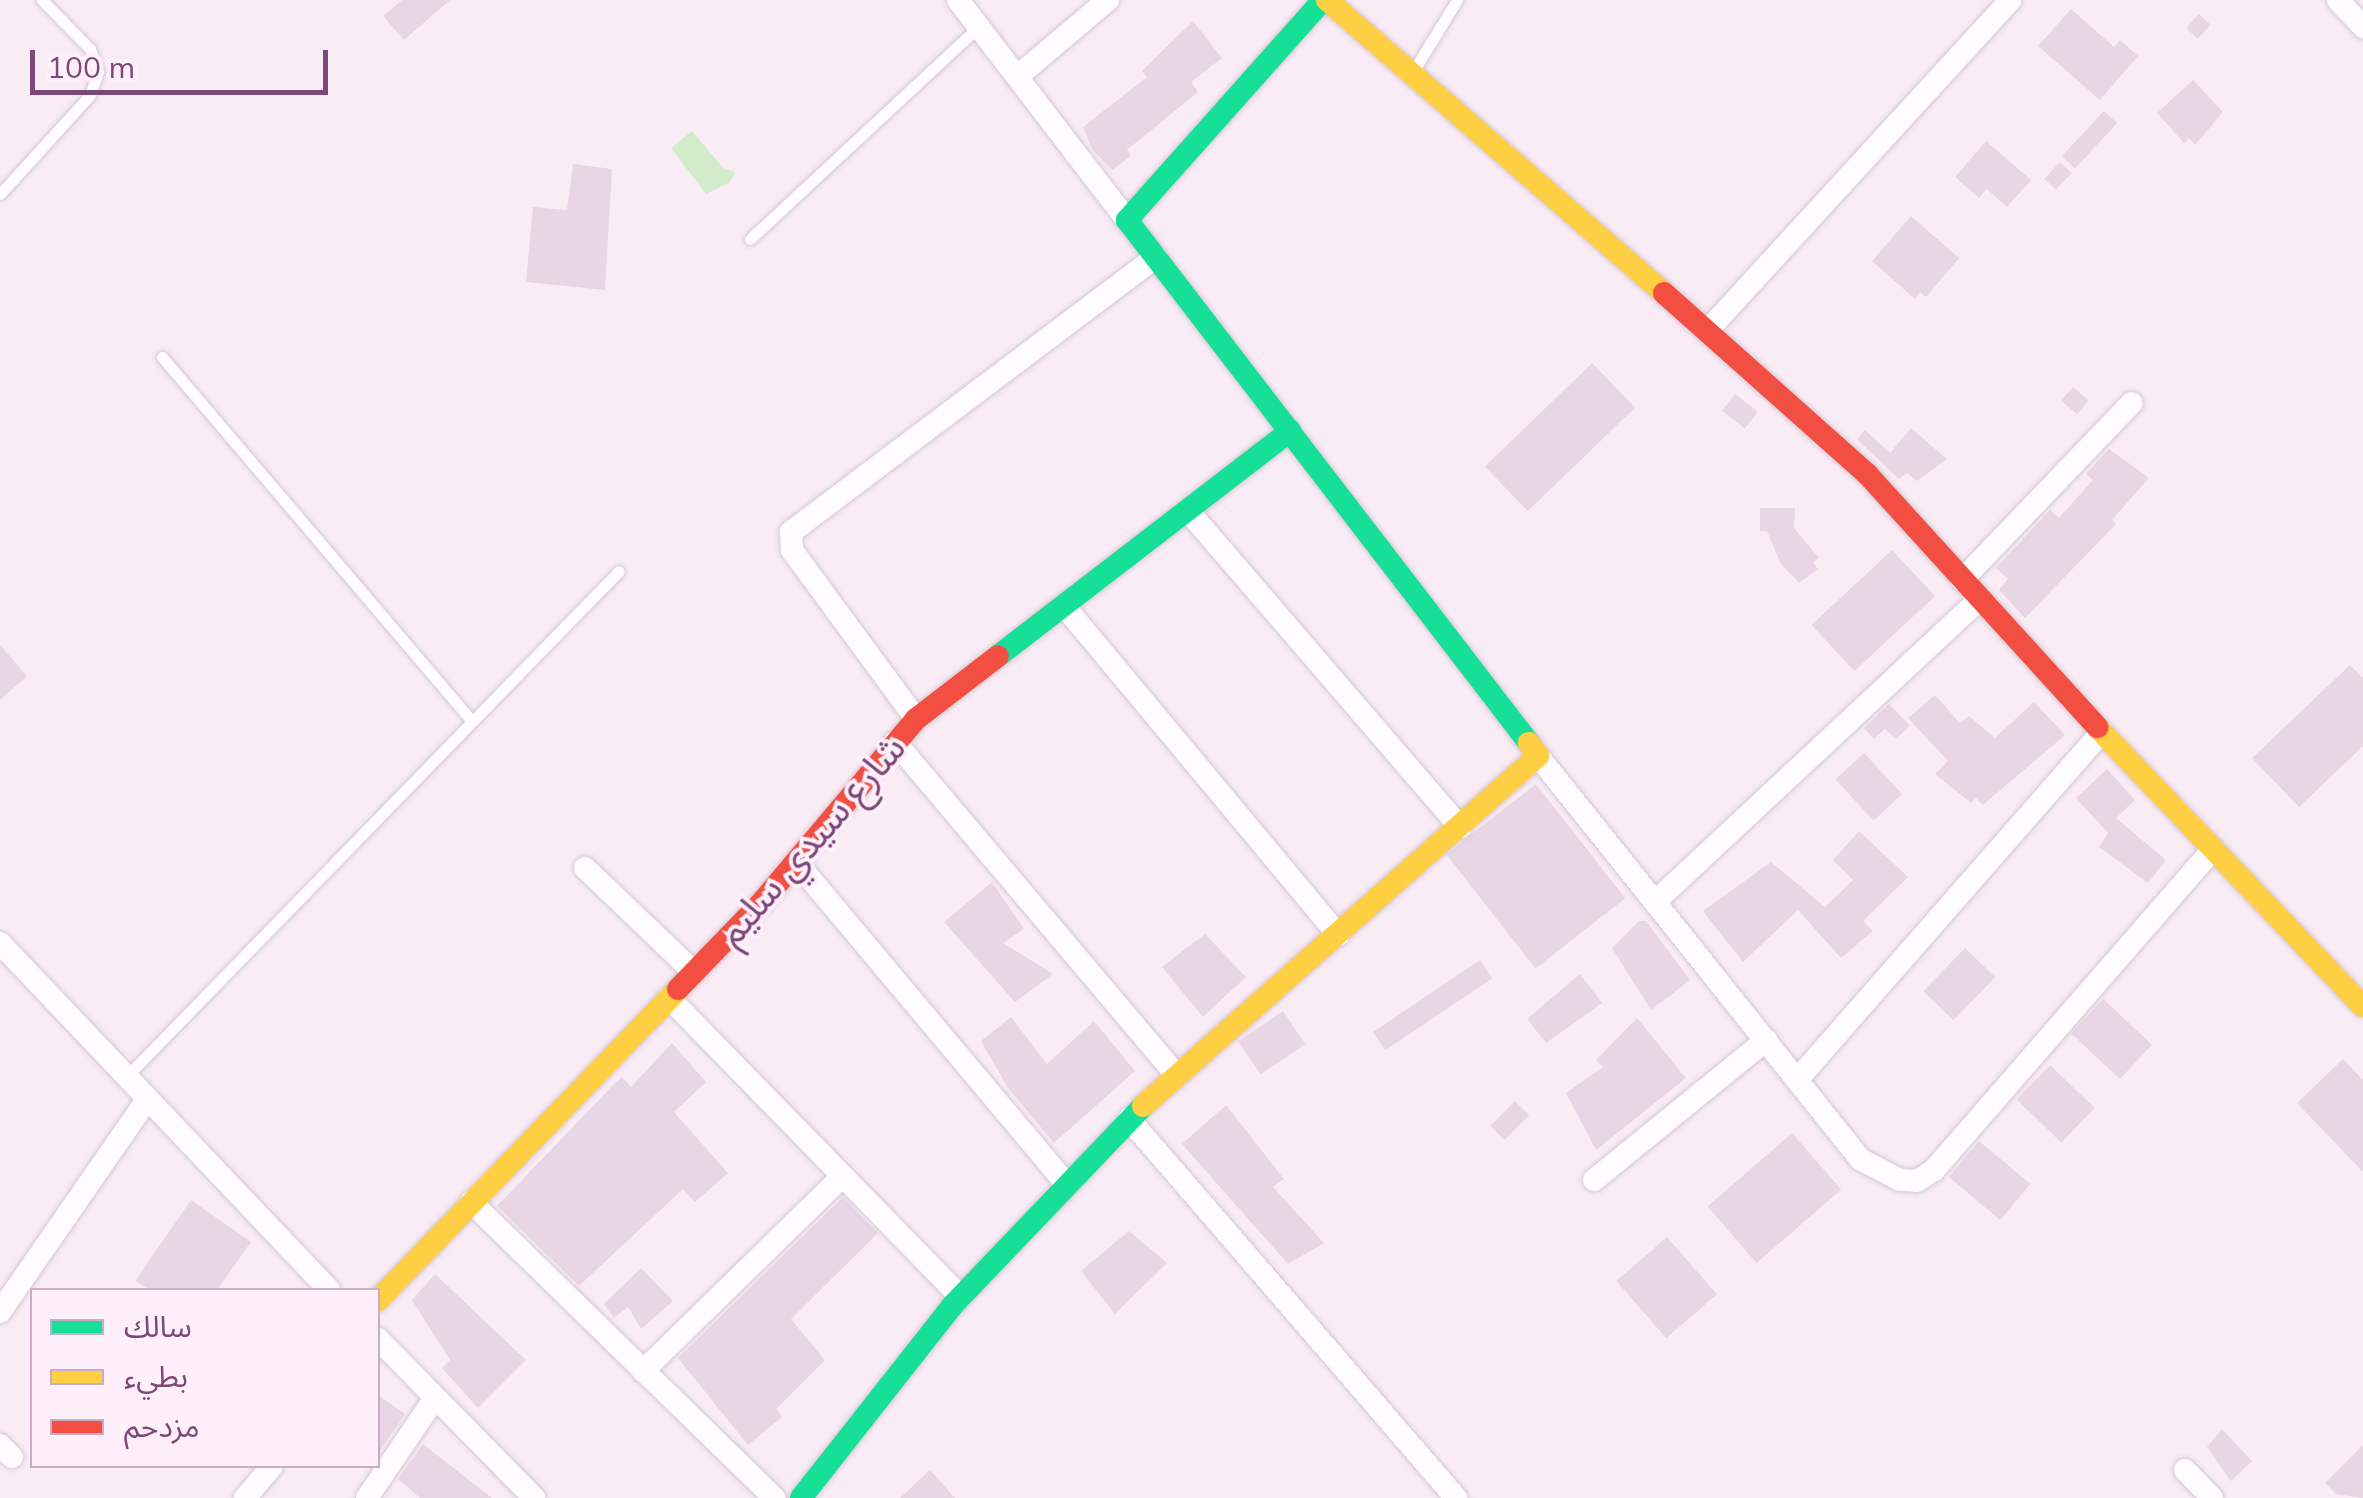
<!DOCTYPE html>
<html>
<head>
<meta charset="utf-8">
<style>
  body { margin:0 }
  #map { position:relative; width:2363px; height:1498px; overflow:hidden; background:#f9ecf5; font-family:Mulish,"Noto Sans Arabic",sans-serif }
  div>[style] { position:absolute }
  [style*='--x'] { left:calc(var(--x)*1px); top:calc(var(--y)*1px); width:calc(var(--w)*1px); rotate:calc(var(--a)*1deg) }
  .water>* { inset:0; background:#d2ebcb }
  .building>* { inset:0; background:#e8d6e5; transform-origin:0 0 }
  .roads { filter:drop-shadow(0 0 2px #d6c8d3) drop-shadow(0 0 2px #d6c8d3) }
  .lane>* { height:11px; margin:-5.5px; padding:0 5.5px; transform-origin:5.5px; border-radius:5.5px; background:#fefcfe }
  .street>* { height:22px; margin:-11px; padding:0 11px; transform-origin:11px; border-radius:11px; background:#fefcfe }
  .fast>* { height:22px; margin:-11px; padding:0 11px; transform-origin:11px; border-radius:11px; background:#16e098 }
  .slow>* { height:22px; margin:-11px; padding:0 11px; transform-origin:11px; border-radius:11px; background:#ffcf43 }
  .jam>* { height:22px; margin:-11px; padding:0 11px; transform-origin:11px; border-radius:11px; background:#f24e42 }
  span { translate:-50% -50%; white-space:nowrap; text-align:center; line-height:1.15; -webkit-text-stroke:8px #ffeffa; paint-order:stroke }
  .street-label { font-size:38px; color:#7b4878 }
  .legend { position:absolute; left:30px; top:1288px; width:350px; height:180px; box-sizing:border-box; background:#ffeffa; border:2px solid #caacc6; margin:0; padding:12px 18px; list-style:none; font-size:30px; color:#7b4878 }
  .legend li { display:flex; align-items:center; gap:20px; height:50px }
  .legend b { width:50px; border:2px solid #caacc6 }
  .scale { position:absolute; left:30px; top:50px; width:298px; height:45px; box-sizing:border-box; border:5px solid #7b4878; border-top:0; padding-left:12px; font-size:30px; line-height:35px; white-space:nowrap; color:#7b4878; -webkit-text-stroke:8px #ffeffa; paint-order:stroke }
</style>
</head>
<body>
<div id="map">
  <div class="water">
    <div style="clip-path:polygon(692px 131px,723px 168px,735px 172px,730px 182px,706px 194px,671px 148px)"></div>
  </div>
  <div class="building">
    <div style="clip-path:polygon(402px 0,450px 0,404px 40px,383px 16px)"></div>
    <div style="clip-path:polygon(2071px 9px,2114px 47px,2120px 40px,2138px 56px,2100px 100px,2038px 46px)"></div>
    <div style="left:2199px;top:14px;width:16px;height:19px;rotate:43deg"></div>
    <div style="clip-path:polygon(1193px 21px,1222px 58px,1191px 82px,1198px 92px,1127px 150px,1131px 156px,1112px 170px,1092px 149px,1083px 127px,1147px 77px,1142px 71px)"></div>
    <div style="clip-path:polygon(2193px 80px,2223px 112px,2195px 145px,2189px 138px,2184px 143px,2157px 113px)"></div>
    <div style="left:2104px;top:111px;width:18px;height:62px;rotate:43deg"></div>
    <div style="clip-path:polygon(1986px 141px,2031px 180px,2007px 207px,1987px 189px,1979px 198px,1955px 177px)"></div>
    <div style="left:2060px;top:162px;width:16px;height:23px;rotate:43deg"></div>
    <div style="clip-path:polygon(573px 164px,612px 169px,605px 290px,526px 282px,533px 207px,567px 210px)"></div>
    <div style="clip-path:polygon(1911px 216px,1959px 258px,1926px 297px,1920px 292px,1915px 299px,1872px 261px)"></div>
    <div style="left:1592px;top:363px;width:62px;height:149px;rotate:46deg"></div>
    <div style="left:2073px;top:387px;width:21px;height:18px;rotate:41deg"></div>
    <div style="left:1735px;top:394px;width:29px;height:21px;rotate:38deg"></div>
    <div style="clip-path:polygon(1911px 428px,1947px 459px,1917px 481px,1907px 473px,1899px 479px,1857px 439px,1865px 430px,1890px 453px)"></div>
    <div style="clip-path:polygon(2109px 449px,2149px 478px,2112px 520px,2116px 524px,2025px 618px,1999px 590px,2008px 579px,1996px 568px,2050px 510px,2059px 518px,2093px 480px,2086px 474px)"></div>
    <div style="clip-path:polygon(1760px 508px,1795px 508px,1794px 528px,1819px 558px,1813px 563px,1818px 569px,1799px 583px,1781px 564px,1767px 531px,1760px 531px)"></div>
    <div style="left:1892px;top:550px;width:63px;height:110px;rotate:47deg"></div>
    <div style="clip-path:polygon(0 645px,27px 676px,0 700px)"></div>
    <div style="clip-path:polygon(2350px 665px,2363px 678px,2363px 746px,2299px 807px,2252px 758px)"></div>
    <div style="clip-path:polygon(1935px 695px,1960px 723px,1969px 716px,1995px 738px,2034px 702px,2065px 735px,1983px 805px,1976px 798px,1971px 803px,1935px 774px,1948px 761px,1908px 718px)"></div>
    <div style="clip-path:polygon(1889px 704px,1910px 726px,1896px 739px,1885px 729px,1874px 739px,1864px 728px)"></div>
    <div style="left:1864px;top:753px;width:56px;height:39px;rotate:47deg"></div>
    <div style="clip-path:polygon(2107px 769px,2135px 800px,2116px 818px,2166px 860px,2148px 883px,2099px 847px,2108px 833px,2076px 798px)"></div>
    <div style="left:1536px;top:784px;width:145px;height:114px;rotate:52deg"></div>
    <div style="clip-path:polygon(1859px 831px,1908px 877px,1863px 921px,1873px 931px,1841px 958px,1798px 910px,1743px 962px,1703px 911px,1771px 862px,1825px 907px,1853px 880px,1833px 860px)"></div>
    <div style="clip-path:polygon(992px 882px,1024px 929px,1003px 943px,1053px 974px,1015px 1002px,944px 922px)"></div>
    <div style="clip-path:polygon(1639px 921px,1646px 921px,1690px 980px,1651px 1010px,1612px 948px)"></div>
    <div style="clip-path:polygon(1205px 934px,1246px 977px,1203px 1017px,1162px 967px)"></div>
    <div style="left:1965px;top:948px;width:42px;height:60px;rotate:44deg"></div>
    <div style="left:1480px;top:960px;width:22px;height:129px;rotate:56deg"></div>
    <div style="clip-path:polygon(1580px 974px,1602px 1003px,1546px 1043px,1527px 1019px)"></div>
    <div style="left:2103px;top:999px;width:67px;height:47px;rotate:43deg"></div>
    <div style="left:1283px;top:1011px;width:40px;height:54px;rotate:56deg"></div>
    <div style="clip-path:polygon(1011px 1017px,1047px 1064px,1094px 1021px,1135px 1071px,1054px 1143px,1008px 1088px,981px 1041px)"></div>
    <div style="clip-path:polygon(1637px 1018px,1686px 1078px,1596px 1150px,1566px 1093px,1603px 1067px,1596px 1060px)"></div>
    <div style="clip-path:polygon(672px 1043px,706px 1082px,674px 1112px,728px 1173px,695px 1202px,683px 1189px,579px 1286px,497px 1206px,616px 1082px,622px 1077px,631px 1087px)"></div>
    <div style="clip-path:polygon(2343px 1059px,2363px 1080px,2363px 1172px,2297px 1103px)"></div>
    <div style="left:2050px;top:1065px;width:62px;height:48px;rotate:44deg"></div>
    <div style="left:1515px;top:1101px;width:20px;height:35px;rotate:45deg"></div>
    <div style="clip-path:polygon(1226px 1105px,1284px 1179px,1273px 1187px,1324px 1243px,1288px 1264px,1182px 1144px)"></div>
    <div style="left:1792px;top:1133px;width:75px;height:112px;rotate:49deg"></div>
    <div style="left:1979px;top:1141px;width:67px;height:47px;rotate:40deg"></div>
    <div style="clip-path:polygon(843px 1197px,878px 1233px,791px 1319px,825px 1360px,776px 1409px,782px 1417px,748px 1445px,678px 1358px)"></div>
    <div style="clip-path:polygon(191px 1200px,251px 1242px,217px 1290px,150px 1290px,135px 1281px)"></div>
    <div style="clip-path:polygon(1129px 1231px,1167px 1263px,1115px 1314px,1081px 1271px)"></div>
    <div style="left:1667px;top:1237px;width:76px;height:67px;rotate:49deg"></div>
    <div style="clip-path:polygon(641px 1268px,673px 1301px,641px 1329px,628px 1307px,614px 1318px,604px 1304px)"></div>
    <div style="clip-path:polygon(435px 1274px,526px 1360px,478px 1408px,442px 1368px,450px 1360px,412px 1300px)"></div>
    <div style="clip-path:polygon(378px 1395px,405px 1414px,378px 1454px)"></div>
    <div style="clip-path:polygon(2222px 1429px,2252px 1461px,2231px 1481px,2207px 1447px)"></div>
    <div style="clip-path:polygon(423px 1444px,492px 1498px,420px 1498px,398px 1479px)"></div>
    <div style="clip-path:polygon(2363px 1445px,2363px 1498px,2336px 1494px,2325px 1483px)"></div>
    <div style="clip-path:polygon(930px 1470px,955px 1498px,900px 1498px)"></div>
  </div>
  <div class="roads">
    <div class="lane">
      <div style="--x:1417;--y:65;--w:76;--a:-58.4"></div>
      <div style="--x:0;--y:194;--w:134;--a:-47.7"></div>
      <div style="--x:90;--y:95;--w:24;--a:-71"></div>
      <div style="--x:98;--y:72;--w:24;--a:-109"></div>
      <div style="--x:90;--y:49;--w:69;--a:-134.4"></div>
      <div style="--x:750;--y:239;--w:313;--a:-42.9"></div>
      <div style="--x:162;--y:357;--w:478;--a:49.6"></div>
      <div style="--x:126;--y:1077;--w:706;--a:-45.75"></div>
    </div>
    <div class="street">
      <div style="--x:958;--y:0;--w:277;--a:52.5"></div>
      <div style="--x:2338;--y:0;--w:37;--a:47"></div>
      <div style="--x:1018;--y:76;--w:118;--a:-40.2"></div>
      <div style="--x:1709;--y:329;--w:446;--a:-47.5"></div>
      <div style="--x:1189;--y:512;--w:416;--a:49.3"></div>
      <div style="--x:1962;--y:580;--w:245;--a:-46.2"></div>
      <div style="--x:1065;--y:607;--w:427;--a:50.2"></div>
      <div style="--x:916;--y:719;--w:210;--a:-126.3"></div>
      <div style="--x:792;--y:550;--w:18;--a:-93"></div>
      <div style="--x:791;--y:532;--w:457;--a:-37"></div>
      <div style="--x:895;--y:742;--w:437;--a:49.8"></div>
      <div style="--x:1538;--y:756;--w:516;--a:51.37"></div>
      <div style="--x:1860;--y:1159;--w:45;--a:27.7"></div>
      <div style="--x:1900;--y:1180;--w:17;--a:3"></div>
      <div style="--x:1917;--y:1181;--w:20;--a:-33"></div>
      <div style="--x:1934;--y:1170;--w:424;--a:-49"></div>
      <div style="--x:797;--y:863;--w:419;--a:50"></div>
      <div style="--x:585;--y:868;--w:151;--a:43.7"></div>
      <div style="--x:1656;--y:901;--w:442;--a:-43"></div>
      <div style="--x:0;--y:943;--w:478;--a:46.5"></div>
      <div style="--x:669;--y:998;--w:418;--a:45.7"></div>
      <div style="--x:1797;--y:1080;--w:463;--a:-48.8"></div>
      <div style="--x:1129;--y:1119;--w:501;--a:49.21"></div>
      <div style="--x:1594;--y:1180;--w:222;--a:-39.1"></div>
      <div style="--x:471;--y:1202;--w:424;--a:44.3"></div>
      <div style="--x:0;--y:1312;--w:257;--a:-55.3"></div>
      <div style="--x:378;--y:1339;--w:223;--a:45.5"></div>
      <div style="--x:643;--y:1371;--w:279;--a:-44.3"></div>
      <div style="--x:0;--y:1445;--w:17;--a:45"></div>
      <div style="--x:2185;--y:1470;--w:39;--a:46"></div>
      <div style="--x:245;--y:1498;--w:42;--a:-49.8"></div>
      <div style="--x:367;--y:1498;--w:121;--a:-55.8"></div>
    </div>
    <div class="fast">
      <div style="--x:1323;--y:0;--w:295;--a:131.7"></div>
      <div style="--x:1127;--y:220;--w:660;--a:52.45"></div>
      <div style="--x:998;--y:656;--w:369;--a:-37.6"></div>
      <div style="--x:801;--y:1498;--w:246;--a:-51.8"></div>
      <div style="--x:953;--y:1305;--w:275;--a:-46.3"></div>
    </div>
    <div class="slow">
      <div style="--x:1327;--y:0;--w:447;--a:41"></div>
      <div style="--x:2097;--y:727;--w:385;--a:46.4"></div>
      <div style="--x:1143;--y:1106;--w:528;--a:-41.54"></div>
      <div style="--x:1538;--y:756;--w:16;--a:-125"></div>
      <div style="--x:378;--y:1300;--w:432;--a:-46"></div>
    </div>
    <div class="jam">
      <div style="--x:1664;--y:293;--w:273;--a:41.7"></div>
      <div style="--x:1868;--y:475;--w:341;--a:47.7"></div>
      <div style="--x:678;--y:989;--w:121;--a:-46"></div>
      <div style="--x:762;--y:902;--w:239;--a:-49.9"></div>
      <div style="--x:916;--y:719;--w:103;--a:-37.5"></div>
    </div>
  </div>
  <div class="street-label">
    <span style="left:811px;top:840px;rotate:-49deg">شارع سيدي سليم</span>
  </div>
  <ul class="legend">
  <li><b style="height:12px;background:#16e098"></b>سالك</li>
  <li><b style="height:12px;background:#ffcf43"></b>بطيء</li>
  <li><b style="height:12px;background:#f24e42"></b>مزدحم</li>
  </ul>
  <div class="scale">100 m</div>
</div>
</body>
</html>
